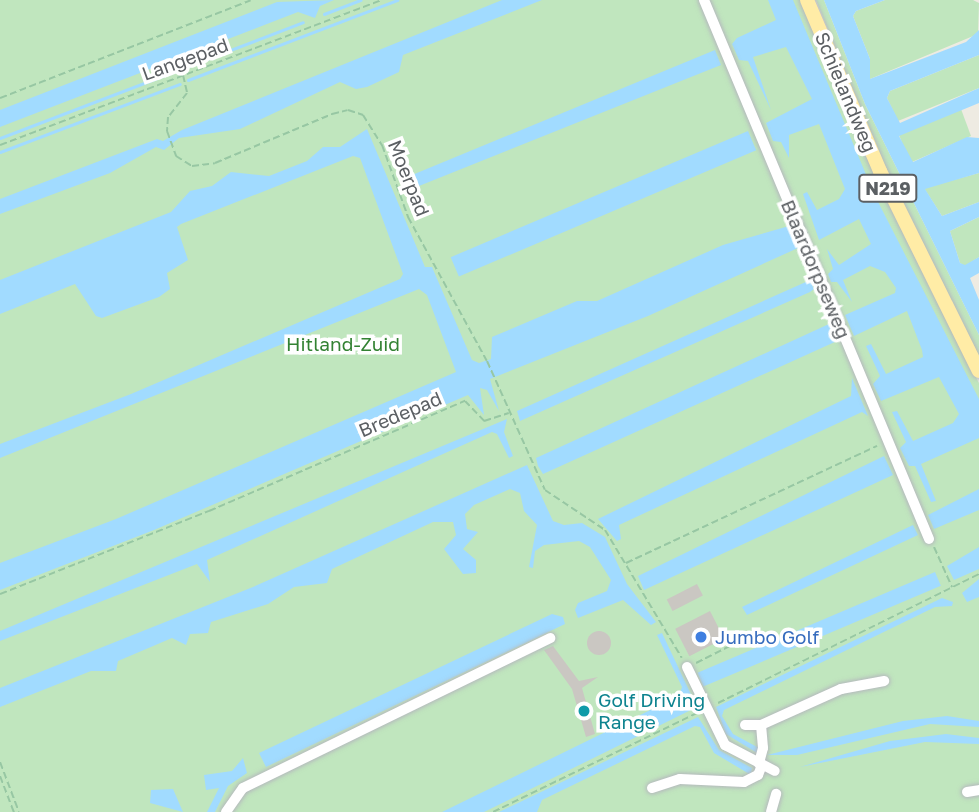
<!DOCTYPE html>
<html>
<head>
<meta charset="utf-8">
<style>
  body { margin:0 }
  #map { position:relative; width:979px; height:812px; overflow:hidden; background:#eeebe2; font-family:"Golos Text",sans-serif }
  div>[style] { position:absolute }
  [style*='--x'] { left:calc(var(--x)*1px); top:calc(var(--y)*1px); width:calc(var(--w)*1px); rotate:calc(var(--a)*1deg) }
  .green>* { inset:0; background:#c0e6be }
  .water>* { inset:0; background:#a1dbff; transform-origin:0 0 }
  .stream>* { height:2.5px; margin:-1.25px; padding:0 1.25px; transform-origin:1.25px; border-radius:1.25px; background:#a1dbff }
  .building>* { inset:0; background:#cac7c2; transform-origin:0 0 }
  .round { border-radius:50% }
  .path>* { height:2px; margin-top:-1px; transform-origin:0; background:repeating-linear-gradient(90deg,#97c7a3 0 7px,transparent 0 10.5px) }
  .roads { filter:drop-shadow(0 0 2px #b5b9bd) drop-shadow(0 0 2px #b5b9bd) }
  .minor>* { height:10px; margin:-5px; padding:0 5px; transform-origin:5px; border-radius:5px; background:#fff }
  .major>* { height:14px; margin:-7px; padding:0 7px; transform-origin:7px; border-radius:7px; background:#ffeca6 }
  .dots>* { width:19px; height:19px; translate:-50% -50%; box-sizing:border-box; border:4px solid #fff; border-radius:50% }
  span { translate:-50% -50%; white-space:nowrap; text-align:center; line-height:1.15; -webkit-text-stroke:7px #fff; paint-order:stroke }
  .shield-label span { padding:2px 5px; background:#fff; border:2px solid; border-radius:5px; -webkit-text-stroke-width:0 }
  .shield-label { font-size:18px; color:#5b5f63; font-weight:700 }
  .street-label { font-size:19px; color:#5b5f63 }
  .park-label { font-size:19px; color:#338233 }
  .shop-label { font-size:19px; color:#366cbe }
  .left { translate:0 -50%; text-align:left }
  .culture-label { font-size:19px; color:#0d838f }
</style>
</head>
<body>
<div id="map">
  <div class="green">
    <div style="clip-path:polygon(0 0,802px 0,913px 253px,979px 383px,979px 812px,0 812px)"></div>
    <div style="clip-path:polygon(816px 0,824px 0,865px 104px,979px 335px,979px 359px,877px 150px)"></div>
    <div style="clip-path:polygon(885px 0,973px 0,979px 3px,978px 34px,870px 79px,870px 59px,853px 16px,856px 11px)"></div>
    <div style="clip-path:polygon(979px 55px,979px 88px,898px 121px,887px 98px,890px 91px)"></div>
    <div style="clip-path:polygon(961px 109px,971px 136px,912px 162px,908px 158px,899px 135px)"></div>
    <div style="clip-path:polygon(979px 173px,979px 202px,942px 216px,924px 188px)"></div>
    <div style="clip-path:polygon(979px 217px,979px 257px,965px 266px,960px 263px,950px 231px)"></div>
  </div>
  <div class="water">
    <div style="clip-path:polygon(334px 0,320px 6px,315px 18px,298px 12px,0 127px,0 110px,277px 2px)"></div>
    <div style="clip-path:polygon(502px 0,542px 0,403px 55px,399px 72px,367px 87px,356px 89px,340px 82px,240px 129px,179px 138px,164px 150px,156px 147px,110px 173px,0 214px,0 199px,157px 139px,163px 141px,182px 130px)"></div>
    <div style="clip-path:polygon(768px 0,793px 0,875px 196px,979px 399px,979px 438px,921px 464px,936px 501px,931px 502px,915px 466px,909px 466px,900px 448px,906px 442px,892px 412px,897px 411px,913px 441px,953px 423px,959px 414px,939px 377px,881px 401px,873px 384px,880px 376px,866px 346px,871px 344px,886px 374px,923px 357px,922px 350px,907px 311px,854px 336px,845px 315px,895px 293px,896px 288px,885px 272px,870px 266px,843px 280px,852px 302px,837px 282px,831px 282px,828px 274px,833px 269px,827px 249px,839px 265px,871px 244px,859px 219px,819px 240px,803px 194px,807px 192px,817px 210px,839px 199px,845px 189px,819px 124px,789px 135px,789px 158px,781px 142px,773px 141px,766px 123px,812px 99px,786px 47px,753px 57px,771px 110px,748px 61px,739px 60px,732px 44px,737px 38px,776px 20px)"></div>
    <div style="clip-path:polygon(824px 0,885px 0,856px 11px,853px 16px,870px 59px,870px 79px,966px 42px,979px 30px,979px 55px,890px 91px,887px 98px,900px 123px,979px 88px,979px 103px,899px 136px,913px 162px,967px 137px,979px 138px,979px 173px,925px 189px,942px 216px,979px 202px,979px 217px,950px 231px,960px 263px,965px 265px,979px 257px,979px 273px,970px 278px,979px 300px,979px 335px,865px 104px)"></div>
    <div style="clip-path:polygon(715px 50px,721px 65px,404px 192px,400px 180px)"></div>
    <div style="clip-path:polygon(367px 129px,425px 267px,432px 267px,472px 360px,479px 363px,491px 359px,492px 337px,577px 301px,597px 301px,723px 245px,789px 226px,798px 248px,648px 316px,490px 379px,499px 411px,487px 390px,480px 388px,484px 415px,468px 395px,154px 530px,0 590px,0 563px,116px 519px,456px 372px,427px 295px,419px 289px,0 458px,0 444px,131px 394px,400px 279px,403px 274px,360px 158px,353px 156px,181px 224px,177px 227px,188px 260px,167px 273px,170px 289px,159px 297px,102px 318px,96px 316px,75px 284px,0 314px,0 280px,171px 212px,190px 191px,212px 186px,231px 172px,269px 176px,307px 161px,323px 147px,340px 147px)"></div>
    <div style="left:748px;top:131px;width:21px;height:323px;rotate:67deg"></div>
    <div style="clip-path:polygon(808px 274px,814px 289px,810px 292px,520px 421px,517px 411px,808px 281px)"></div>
    <div style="clip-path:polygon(829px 324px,837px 341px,543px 474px,538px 466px,536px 458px)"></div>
    <div style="clip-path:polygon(852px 378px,868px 416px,862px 412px,619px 525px,621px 539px,617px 541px,598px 519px,851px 396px)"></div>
    <div style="clip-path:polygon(507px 419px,504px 432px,513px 456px,509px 458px,497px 434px,492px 432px,207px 560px,210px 582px,197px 564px,0 641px,0 631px)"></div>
    <div style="clip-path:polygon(884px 456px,893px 475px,644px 590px,638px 576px)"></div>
    <div style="clip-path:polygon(527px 465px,553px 521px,564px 525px,582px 523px,605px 537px,627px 584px,656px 622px,651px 625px,623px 600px,578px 618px,575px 610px,578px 603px,607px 591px,611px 580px,590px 547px,579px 541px,544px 545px,535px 551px,533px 568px,529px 567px,537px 525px,524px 511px,520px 493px,510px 489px,474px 505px,465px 514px,467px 529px,478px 532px,463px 549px,476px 560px,476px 573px,463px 574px,444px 549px,456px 535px,453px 522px,433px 522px,332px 569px,327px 583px,294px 587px,268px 604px,211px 622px,208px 633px,190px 634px,186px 645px,172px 638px,118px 661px,116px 671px,91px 671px,0 707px,0 688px,253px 587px)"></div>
    <div style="clip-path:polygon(979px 489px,979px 510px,934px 529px,928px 515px)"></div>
    <div style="clip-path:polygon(913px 525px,918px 535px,747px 615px,742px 607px)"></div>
    <div style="clip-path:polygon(979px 547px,979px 569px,954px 580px,947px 566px)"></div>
    <div style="left:935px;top:572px;width:15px;height:258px;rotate:67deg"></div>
    <div style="clip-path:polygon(979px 579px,979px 597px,967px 602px,962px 593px)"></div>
    <div style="clip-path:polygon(942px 598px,953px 602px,952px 606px,935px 607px,724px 710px,722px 716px,733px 734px,759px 748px,757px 753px,726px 734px,716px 707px)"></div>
    <div style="clip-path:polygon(552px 614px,563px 617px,565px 624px,266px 767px,259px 753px)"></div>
    <div style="clip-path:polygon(662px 633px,697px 707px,484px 812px,442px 812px,679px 696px,682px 687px,657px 635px)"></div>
    <div style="clip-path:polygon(947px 716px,979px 721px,979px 727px,930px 724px,797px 755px,767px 755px,903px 721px)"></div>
    <div style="clip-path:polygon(698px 717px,719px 750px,752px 768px,751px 775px,714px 753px,700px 727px,695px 726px,542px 800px,537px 812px,499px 812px)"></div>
    <div style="clip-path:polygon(946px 734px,979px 738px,979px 744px,925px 742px,800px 767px,890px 741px)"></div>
    <div style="clip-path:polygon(243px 758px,247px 773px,228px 786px,215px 812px,207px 812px,219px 788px,206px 790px,204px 775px,232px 771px)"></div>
    <div style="clip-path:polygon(173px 789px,183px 812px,150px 803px,151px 790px)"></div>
  </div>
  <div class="stream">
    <div style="--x:324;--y:14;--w:39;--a:-21"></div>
    <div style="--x:188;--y:80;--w:224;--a:-20.9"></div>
    <div style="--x:0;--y:138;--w:324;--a:-20.9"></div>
    <div style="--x:0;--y:152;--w:192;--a:-20.7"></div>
  </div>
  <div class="building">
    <div style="left:697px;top:584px;width:13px;height:34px;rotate:63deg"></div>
    <div style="left:710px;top:611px;width:31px;height:39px;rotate:63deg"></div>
    <div class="round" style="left:587px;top:631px;width:24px;height:24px"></div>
    <div style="clip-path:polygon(553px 646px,579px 681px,598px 677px,582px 688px,595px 734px,586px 737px,572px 689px,544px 650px)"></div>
  </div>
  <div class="path">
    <div style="--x:183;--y:75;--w:18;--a:77"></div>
    <div style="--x:187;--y:93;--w:31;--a:128"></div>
    <div style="--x:168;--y:117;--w:14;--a:94"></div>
    <div style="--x:167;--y:131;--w:27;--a:70"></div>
    <div style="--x:176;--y:156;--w:19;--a:32"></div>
    <div style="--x:192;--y:166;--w:23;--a:-7"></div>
    <div style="--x:215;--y:163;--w:127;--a:-22.7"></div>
    <div style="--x:332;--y:114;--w:16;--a:-14"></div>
    <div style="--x:348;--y:110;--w:16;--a:18"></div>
    <div style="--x:363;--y:115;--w:36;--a:58"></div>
    <div style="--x:382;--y:145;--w:77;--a:70.1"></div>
    <div style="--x:408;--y:217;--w:164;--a:61.3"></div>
    <div style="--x:487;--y:361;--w:141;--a:65.8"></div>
    <div style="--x:545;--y:490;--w:72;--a:33.7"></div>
    <div style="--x:605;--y:530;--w:149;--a:59"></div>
    <div style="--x:0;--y:98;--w:269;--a:-21.3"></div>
    <div style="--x:0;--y:145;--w:408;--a:-20.8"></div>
    <div style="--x:934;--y:547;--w:44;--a:65.8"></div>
    <div style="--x:626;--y:563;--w:277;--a:-25"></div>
    <div style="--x:0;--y:594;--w:225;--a:-21.7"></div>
    <div style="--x:209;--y:511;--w:279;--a:-23.3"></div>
    <div style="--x:465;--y:401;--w:28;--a:46"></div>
    <div style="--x:484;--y:421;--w:26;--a:-18"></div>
    <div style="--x:696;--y:663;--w:47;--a:-26.6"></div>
    <div style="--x:718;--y:703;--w:291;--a:-26.3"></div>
    <div style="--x:0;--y:762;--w:53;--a:69.2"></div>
    <div style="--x:0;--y:776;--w:39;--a:69"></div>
    <div style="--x:493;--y:812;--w:227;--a:-25.9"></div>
  </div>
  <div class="roads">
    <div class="minor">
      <div style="--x:704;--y:0;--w:584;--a:67.34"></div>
      <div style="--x:687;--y:667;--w:87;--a:64"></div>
      <div style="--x:725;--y:745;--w:56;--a:27.5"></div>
      <div style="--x:745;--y:725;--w:16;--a:0"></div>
      <div style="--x:761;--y:725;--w:23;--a:85"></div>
      <div style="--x:763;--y:748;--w:16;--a:105"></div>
      <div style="--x:761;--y:725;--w:88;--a:-24.2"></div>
      <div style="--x:841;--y:689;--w:44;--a:-10.5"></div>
      <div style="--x:652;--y:788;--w:29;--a:-18"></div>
      <div style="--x:680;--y:779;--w:64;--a:2.7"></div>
      <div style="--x:744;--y:782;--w:16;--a:-27"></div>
      <div style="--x:758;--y:775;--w:11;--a:-68"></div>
      <div style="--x:967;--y:792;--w:12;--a:-9"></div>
      <div style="--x:226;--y:812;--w:29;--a:-55"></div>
      <div style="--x:243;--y:788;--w:342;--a:-26"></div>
      <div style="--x:771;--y:812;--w:19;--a:-74"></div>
    </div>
    <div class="major">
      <div style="--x:807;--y:0;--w:186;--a:66.9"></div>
      <div style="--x:880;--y:171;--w:223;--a:63.7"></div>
    </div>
  </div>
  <div class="dots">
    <div style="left:701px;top:637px;background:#3f7fe0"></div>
    <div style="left:584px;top:711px;background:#0f9aa8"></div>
  </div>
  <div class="shield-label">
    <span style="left:888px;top:188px">N219</span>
  </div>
  <div class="street-label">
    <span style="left:185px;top:59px;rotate:-20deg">Langepad</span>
    <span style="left:846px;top:92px;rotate:67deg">Schielandweg</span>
    <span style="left:409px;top:178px;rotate:68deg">Moerpad</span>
    <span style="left:816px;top:269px;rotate:67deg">Blaardorpseweg</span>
    <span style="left:400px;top:414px;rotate:-23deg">Bredepad</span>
  </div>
  <div class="park-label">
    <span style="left:343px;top:344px">Hitland-Zuid</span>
  </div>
  <div class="shop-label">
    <span class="left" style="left:715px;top:637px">Jumbo Golf</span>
  </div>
  <div class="culture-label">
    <span class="left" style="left:598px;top:711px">Golf Driving<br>Range</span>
  </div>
</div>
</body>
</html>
